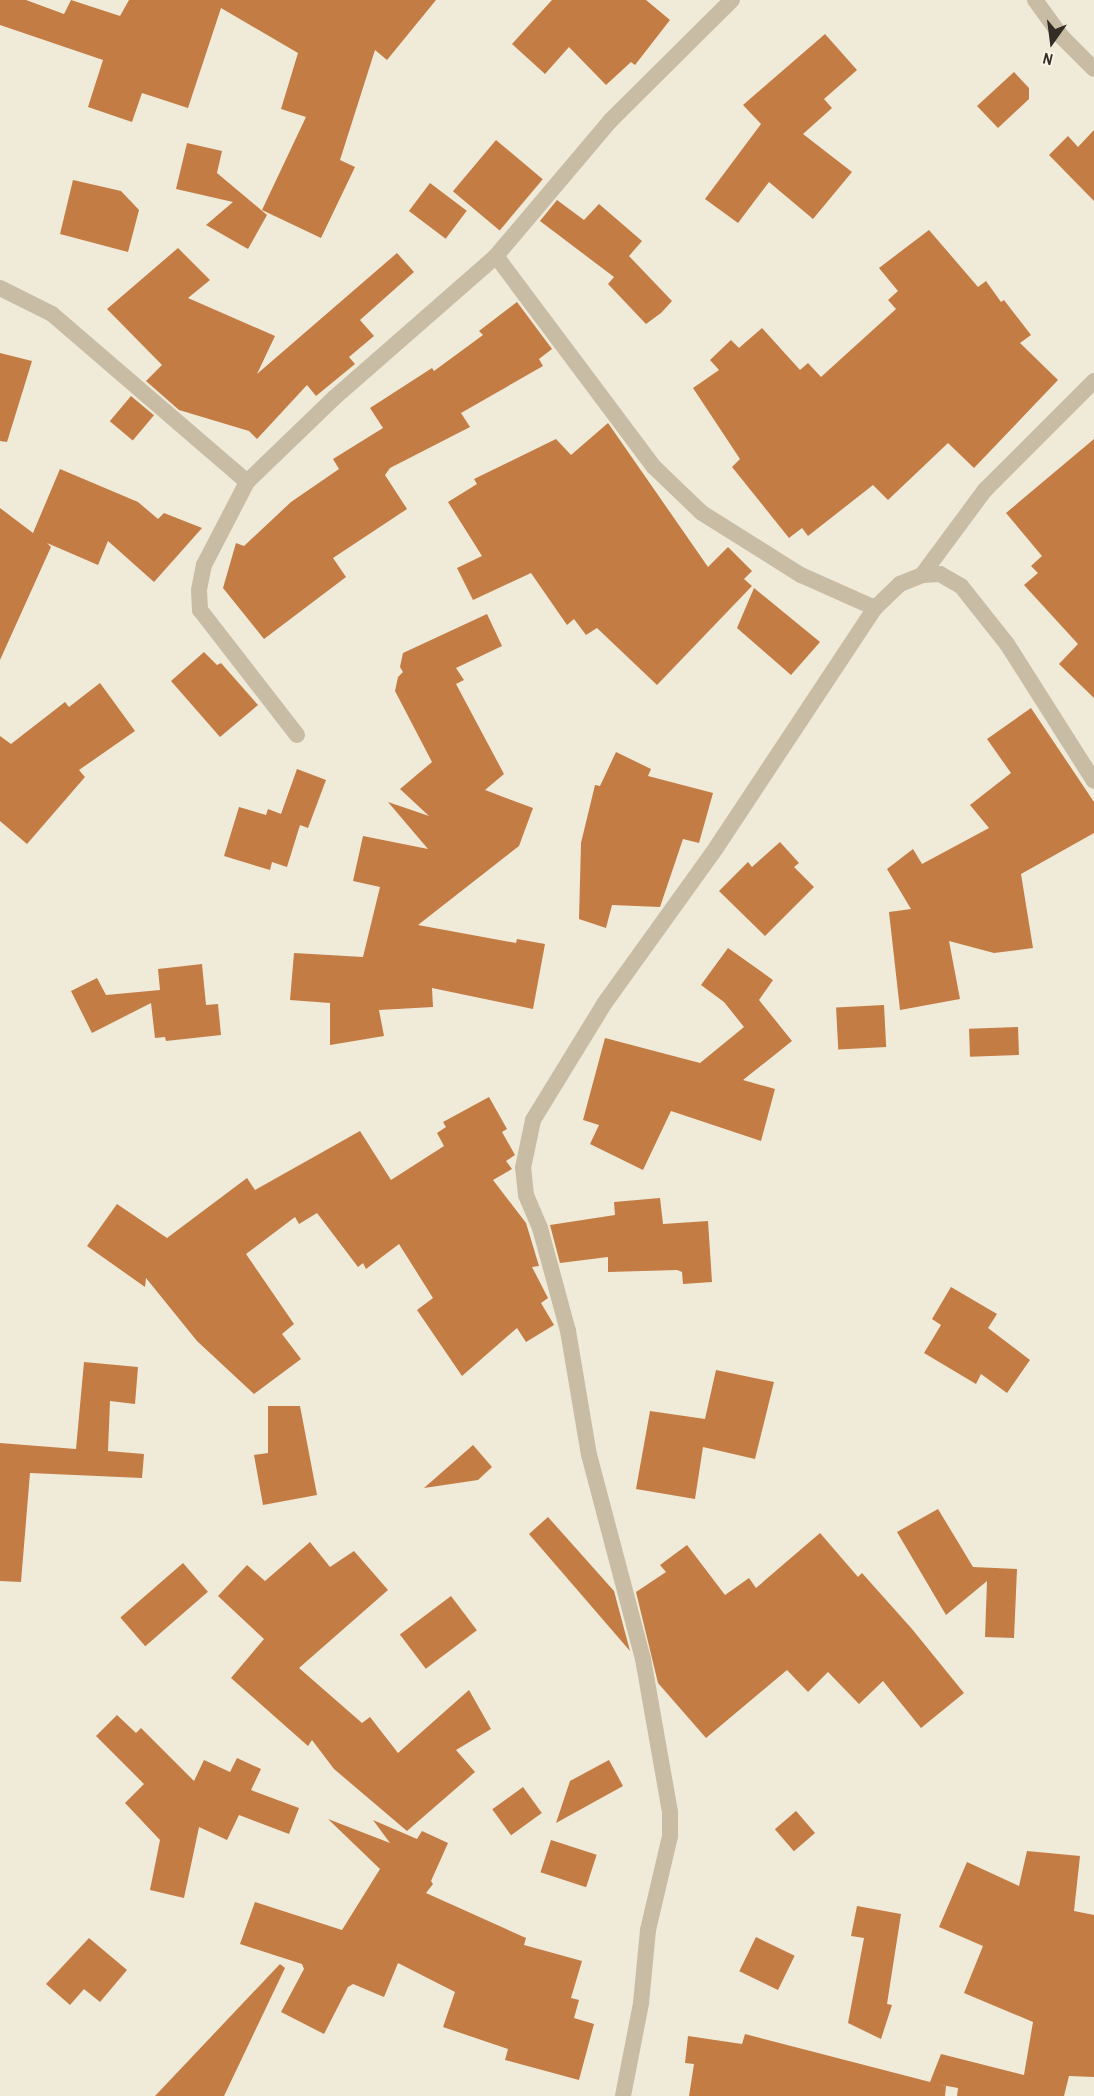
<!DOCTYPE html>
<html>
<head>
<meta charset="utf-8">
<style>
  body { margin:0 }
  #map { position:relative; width:1094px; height:2096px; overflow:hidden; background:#f0ead9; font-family:"Archivo Narrow",sans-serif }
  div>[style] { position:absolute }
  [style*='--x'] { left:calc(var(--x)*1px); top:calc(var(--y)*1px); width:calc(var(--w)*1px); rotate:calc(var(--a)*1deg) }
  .building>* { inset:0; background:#c37c44; transform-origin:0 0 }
  .minor>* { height:16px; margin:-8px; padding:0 8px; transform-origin:8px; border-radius:8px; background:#c8bca5 }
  span { translate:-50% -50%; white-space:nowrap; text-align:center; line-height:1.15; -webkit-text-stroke:5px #f8f3e5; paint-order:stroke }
  .north { position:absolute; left:1022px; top:12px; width:60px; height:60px; -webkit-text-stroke:4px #f8f3e5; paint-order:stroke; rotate:194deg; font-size:16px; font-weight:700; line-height:24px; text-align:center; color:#342d26 }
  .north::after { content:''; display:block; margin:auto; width:21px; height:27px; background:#342d26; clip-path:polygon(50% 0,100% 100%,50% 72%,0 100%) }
</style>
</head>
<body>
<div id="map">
  <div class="building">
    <div style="clip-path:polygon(0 0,26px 0,64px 14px,71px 0,120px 16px,129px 0,436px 0,387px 60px,375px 50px,340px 160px,355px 167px,321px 238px,262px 210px,306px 117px,281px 109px,298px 53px,221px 8px,188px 108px,142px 93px,132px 122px,88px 107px,103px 60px,0 25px)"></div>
    <div style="clip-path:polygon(552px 0,646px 0,670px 20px,635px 65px,631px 62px,606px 85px,569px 47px,545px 74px,512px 44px)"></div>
    <div style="clip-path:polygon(825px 34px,857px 70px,824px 99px,832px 108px,803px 134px,852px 172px,813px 219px,769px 182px,738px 223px,705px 199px,761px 124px,743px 105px)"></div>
    <div style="clip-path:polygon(1014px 72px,1029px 88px,1029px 99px,998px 128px,977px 106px)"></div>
    <div style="clip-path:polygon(1094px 130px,1094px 201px,1049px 155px,1068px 136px,1078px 147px)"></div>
    <div style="left:496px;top:140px;width:61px;height:67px;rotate:40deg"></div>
    <div style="clip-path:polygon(187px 143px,222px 151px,217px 173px,267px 215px,248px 249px,206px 225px,233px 202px,176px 189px)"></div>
    <div style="clip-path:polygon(73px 180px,121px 191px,139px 210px,128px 252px,60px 234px)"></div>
    <div style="left:430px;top:183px;width:46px;height:35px;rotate:37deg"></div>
    <div style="clip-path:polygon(557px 200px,584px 220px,599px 204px,642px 241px,629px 256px,672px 301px,661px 313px,646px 324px,608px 284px,614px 277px,540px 221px)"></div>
    <div style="clip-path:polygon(929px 230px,978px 287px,986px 281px,1001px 302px,1004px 300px,1031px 335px,1020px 343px,1058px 380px,974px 468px,948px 443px,888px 500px,873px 485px,808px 536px,802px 528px,789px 538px,732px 467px,740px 459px,693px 388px,719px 370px,710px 360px,731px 340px,739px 348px,762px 328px,800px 370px,808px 363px,821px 377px,896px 309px,888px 300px,898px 291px,879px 268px)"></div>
    <div style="clip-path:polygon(178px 248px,210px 280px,188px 298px,275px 336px,257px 374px,397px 253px,414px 272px,360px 320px,374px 336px,349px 357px,355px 364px,316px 396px,307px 385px,257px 439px,249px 431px,179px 410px,146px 381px,162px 365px,107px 309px)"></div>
    <div style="clip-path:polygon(517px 302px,552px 349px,539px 359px,543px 366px,461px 413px,470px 427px,390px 468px,385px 475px,407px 509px,333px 558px,346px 577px,264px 639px,223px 588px,236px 543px,244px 546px,291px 502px,339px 469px,333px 459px,383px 428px,370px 408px,432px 368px,434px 371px,483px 335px,479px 331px)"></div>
    <div style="clip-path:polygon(0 353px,32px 361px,7px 442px,0 441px)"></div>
    <div style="left:131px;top:396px;width:30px;height:33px;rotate:40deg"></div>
    <div style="clip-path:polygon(608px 423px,708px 567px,728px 547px,752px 571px,744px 579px,752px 586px,657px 685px,597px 628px,586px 635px,574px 619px,567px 625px,531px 573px,473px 600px,457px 568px,482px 556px,448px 502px,477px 484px,474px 479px,556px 439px,571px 455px)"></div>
    <div style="clip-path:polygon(1094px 439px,1094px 698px,1059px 664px,1078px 644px,1024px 585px,1038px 573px,1031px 566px,1042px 556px,1006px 513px)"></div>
    <div style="clip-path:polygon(60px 469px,138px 502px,158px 519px,164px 513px,202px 528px,154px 582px,108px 541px,98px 565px,47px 543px,51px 547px,0 660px,0 508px,33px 533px)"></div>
    <div style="clip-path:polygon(754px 588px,820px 642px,791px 675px,737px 628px)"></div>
    <div style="clip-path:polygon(487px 614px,502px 646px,456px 668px,464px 680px,456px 684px,504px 774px,485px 790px,533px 808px,519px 846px,418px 925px,516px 943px,517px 939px,545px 944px,533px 1009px,432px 988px,433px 1007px,379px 1010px,384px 1036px,330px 1045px,330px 1003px,290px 1000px,294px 953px,363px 957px,380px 887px,353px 881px,363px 836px,428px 849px,388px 802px,429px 816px,400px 789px,432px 762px,395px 691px,398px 677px,403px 672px,400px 667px,403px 653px)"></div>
    <div style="clip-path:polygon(204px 652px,217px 665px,221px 663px,258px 705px,220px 737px,171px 681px)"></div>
    <div style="clip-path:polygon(100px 683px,135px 731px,79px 770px,85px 777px,27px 844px,0 821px,0 736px,11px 744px,65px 702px,69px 707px)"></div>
    <div style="clip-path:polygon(1031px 708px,1094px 802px,1094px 833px,1021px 874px,1033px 948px,994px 953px,949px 941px,960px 999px,900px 1010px,889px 912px,911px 909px,887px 869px,913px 849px,922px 864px,989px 828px,970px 805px,1011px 773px,987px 739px)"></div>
    <div style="clip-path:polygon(616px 752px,651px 769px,648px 776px,713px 793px,699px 843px,683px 839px,660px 907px,612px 905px,606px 928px,579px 919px,581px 843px,595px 785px,600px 786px)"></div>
    <div style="clip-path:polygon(297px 769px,326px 780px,308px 828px,300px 825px,287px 867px,272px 862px,270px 870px,224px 856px,239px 807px,266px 815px,268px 809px,281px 814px)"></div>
    <div style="clip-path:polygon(780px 842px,799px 863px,794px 867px,814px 887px,765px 936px,719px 891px,748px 862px,752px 867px)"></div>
    <div style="clip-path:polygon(728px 948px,773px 980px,759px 1000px,792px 1041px,743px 1080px,775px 1089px,761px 1141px,671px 1111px,643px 1170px,590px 1144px,599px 1125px,583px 1120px,605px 1038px,700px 1063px,744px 1027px,724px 1002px,701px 985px)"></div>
    <div style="clip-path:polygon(202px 964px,206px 1005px,218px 1004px,221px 1035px,166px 1041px,165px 1037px,155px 1038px,151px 1003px,92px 1033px,71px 991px,97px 978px,106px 995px,160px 990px,158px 969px)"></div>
    <div style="left:884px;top:1005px;width:42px;height:48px;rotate:87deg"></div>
    <div style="left:1018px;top:1027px;width:28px;height:49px;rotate:88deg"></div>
    <div style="clip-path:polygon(489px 1097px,507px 1129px,502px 1132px,515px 1155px,506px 1161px,512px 1169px,493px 1180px,526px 1223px,539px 1266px,532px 1267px,548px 1298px,541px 1303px,554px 1325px,526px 1342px,517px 1328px,462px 1376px,417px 1310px,433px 1298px,399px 1244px,366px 1269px,363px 1263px,358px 1267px,317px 1213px,299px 1224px,295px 1217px,246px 1254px,294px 1324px,282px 1334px,301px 1359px,254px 1394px,197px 1341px,146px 1278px,145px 1287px,87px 1246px,117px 1204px,167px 1238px,247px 1178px,255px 1190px,360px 1131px,391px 1180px,444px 1146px,437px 1133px,446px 1127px,443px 1122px)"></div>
    <div style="clip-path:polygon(660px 1198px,663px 1224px,708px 1221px,712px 1282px,683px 1284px,682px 1272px,677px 1270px,608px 1272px,608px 1257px,560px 1263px,550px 1225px,615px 1215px,614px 1202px)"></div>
    <div style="clip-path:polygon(951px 1287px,997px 1314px,988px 1328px,1030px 1360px,1007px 1393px,981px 1374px,976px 1384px,924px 1353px,941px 1325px,932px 1319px)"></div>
    <div style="clip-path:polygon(84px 1362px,138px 1367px,135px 1404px,110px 1401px,108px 1451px,144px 1454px,142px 1478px,30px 1473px,21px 1582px,0 1581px,0 1443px,76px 1449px)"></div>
    <div style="clip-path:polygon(716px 1370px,774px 1382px,755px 1459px,703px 1447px,695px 1499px,636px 1489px,650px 1411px,705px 1419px)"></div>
    <div style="clip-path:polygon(268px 1406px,300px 1406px,317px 1495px,263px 1505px,254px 1455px,268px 1453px)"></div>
    <div style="clip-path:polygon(473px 1445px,492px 1467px,478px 1480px,424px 1488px)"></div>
    <div style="clip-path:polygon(938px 1509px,973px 1567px,1017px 1569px,1014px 1638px,985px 1637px,987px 1581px,946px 1615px,897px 1532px)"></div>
    <div style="clip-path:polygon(548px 1517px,614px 1591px,630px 1651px,529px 1534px)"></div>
    <div style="clip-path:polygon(820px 1533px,858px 1577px,862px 1573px,912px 1629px,964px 1693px,921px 1728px,883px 1681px,859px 1704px,828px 1672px,808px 1692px,787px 1670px,706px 1738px,658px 1683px,636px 1592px,666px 1572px,660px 1565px,687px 1545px,725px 1595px,749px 1578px,756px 1588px)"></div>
    <div style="clip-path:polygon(310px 1542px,330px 1567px,354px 1551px,388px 1590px,299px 1668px,362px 1723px,370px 1717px,398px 1753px,469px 1690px,491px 1729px,456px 1750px,475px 1772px,407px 1831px,334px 1769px,312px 1740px,308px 1746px,231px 1678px,264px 1639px,218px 1596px,247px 1565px,265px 1581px)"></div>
    <div style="left:183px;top:1563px;width:38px;height:83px;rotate:49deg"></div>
    <div style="left:451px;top:1596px;width:43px;height:64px;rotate:53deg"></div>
    <div style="clip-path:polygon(117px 1715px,136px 1733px,141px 1728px,194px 1781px,204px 1760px,230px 1772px,237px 1758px,261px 1769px,251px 1790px,299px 1808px,289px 1834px,239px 1815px,227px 1840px,199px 1827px,184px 1898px,150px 1890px,160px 1840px,125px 1803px,144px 1784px,96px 1736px)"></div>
    <div style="clip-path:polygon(609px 1760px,623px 1786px,556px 1823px,570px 1781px)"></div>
    <div style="left:523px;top:1787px;width:32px;height:38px;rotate:54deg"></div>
    <div style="left:796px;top:1811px;width:29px;height:28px;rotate:49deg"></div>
    <div style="clip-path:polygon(328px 1819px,390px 1843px,373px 1820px,417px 1839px,422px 1831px,448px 1843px,431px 1881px,433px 1884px,426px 1893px,526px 1938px,524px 1945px,582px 1961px,571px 1998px,579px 2000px,574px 2018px,594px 2024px,579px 2080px,505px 2060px,508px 2049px,443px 2027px,455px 1992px,398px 1963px,384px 1997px,353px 1984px,348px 1987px,324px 2034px,281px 2012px,304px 1969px,302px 1964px,240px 1944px,255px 1902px,342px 1930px,380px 1869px)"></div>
    <div style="left:551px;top:1840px;width:48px;height:34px;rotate:18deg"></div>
    <div style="clip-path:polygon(1027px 1851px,1080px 1856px,1074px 1911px,1094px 1915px,1094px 2077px,1069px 2076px,1064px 2096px,957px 2096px,958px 2088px,936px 2084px,946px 2086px,945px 2096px,689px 2096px,694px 2064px,685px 2063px,688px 2036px,742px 2044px,745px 2034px,930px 2082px,941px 2054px,1024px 2075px,1033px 2022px,964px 1993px,983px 1946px,939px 1927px,967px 1862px,1019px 1886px)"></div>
    <div style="clip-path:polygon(857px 1906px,901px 1914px,887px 2004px,892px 2005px,881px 2039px,848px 2023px,864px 1938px,851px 1936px)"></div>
    <div style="left:756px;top:1937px;width:43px;height:38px;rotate:26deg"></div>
    <div style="clip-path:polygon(89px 1938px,127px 1970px,100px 2002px,84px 1989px,70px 2005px,46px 1984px)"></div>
    <div style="clip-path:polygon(280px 1964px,285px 1968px,224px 2096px,155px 2096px)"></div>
  </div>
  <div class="minor">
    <div style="--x:1035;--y:0;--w:46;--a:53.9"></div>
    <div style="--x:1062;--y:37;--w:45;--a:45"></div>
    <div style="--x:496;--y:256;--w:264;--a:53.2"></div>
    <div style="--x:654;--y:467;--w:66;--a:43.8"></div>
    <div style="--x:702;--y:513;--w:117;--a:32.1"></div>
    <div style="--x:801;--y:575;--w:81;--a:24"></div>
    <div style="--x:0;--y:288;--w:58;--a:26.6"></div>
    <div style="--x:52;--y:314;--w:257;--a:40.7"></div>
    <div style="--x:922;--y:575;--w:106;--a:-53.5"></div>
    <div style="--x:985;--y:490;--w:154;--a:-45"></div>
    <div style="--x:297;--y:735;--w:158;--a:-127.8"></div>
    <div style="--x:200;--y:610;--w:20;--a:-93"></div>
    <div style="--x:199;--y:590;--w:25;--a:-79"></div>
    <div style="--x:204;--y:565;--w:93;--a:-62.6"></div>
    <div style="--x:247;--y:482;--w:121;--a:-44"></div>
    <div style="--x:334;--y:398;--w:215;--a:-41.2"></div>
    <div style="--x:496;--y:256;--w:177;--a:-49.8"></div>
    <div style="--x:610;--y:121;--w:172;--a:-44.8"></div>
    <div style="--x:623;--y:2096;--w:95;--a:-79"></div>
    <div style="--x:641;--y:2003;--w:73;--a:-84.5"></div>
    <div style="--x:648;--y:1930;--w:97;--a:-76.8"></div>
    <div style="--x:670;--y:1836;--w:24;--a:-90"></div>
    <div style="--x:670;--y:1812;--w:155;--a:-100"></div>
    <div style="--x:643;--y:1659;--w:211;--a:-104.8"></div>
    <div style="--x:589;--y:1455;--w:126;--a:-99.6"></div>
    <div style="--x:568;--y:1331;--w:107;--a:-105.2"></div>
    <div style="--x:540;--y:1228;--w:36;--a:-113"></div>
    <div style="--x:526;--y:1195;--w:27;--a:-96"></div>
    <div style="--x:523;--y:1168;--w:49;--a:-78.2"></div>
    <div style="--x:533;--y:1120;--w:136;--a:-58.5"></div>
    <div style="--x:604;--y:1004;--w:192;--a:-54.3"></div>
    <div style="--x:716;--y:848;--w:288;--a:-56.5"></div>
    <div style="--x:875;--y:608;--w:35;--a:-44"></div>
    <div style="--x:900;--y:584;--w:24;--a:-22"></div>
    <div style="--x:922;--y:575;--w:18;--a:-3"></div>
    <div style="--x:940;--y:574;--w:24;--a:30"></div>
    <div style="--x:961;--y:586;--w:74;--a:51.6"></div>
    <div style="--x:1007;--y:644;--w:162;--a:57.6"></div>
  </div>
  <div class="north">N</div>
</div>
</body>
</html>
